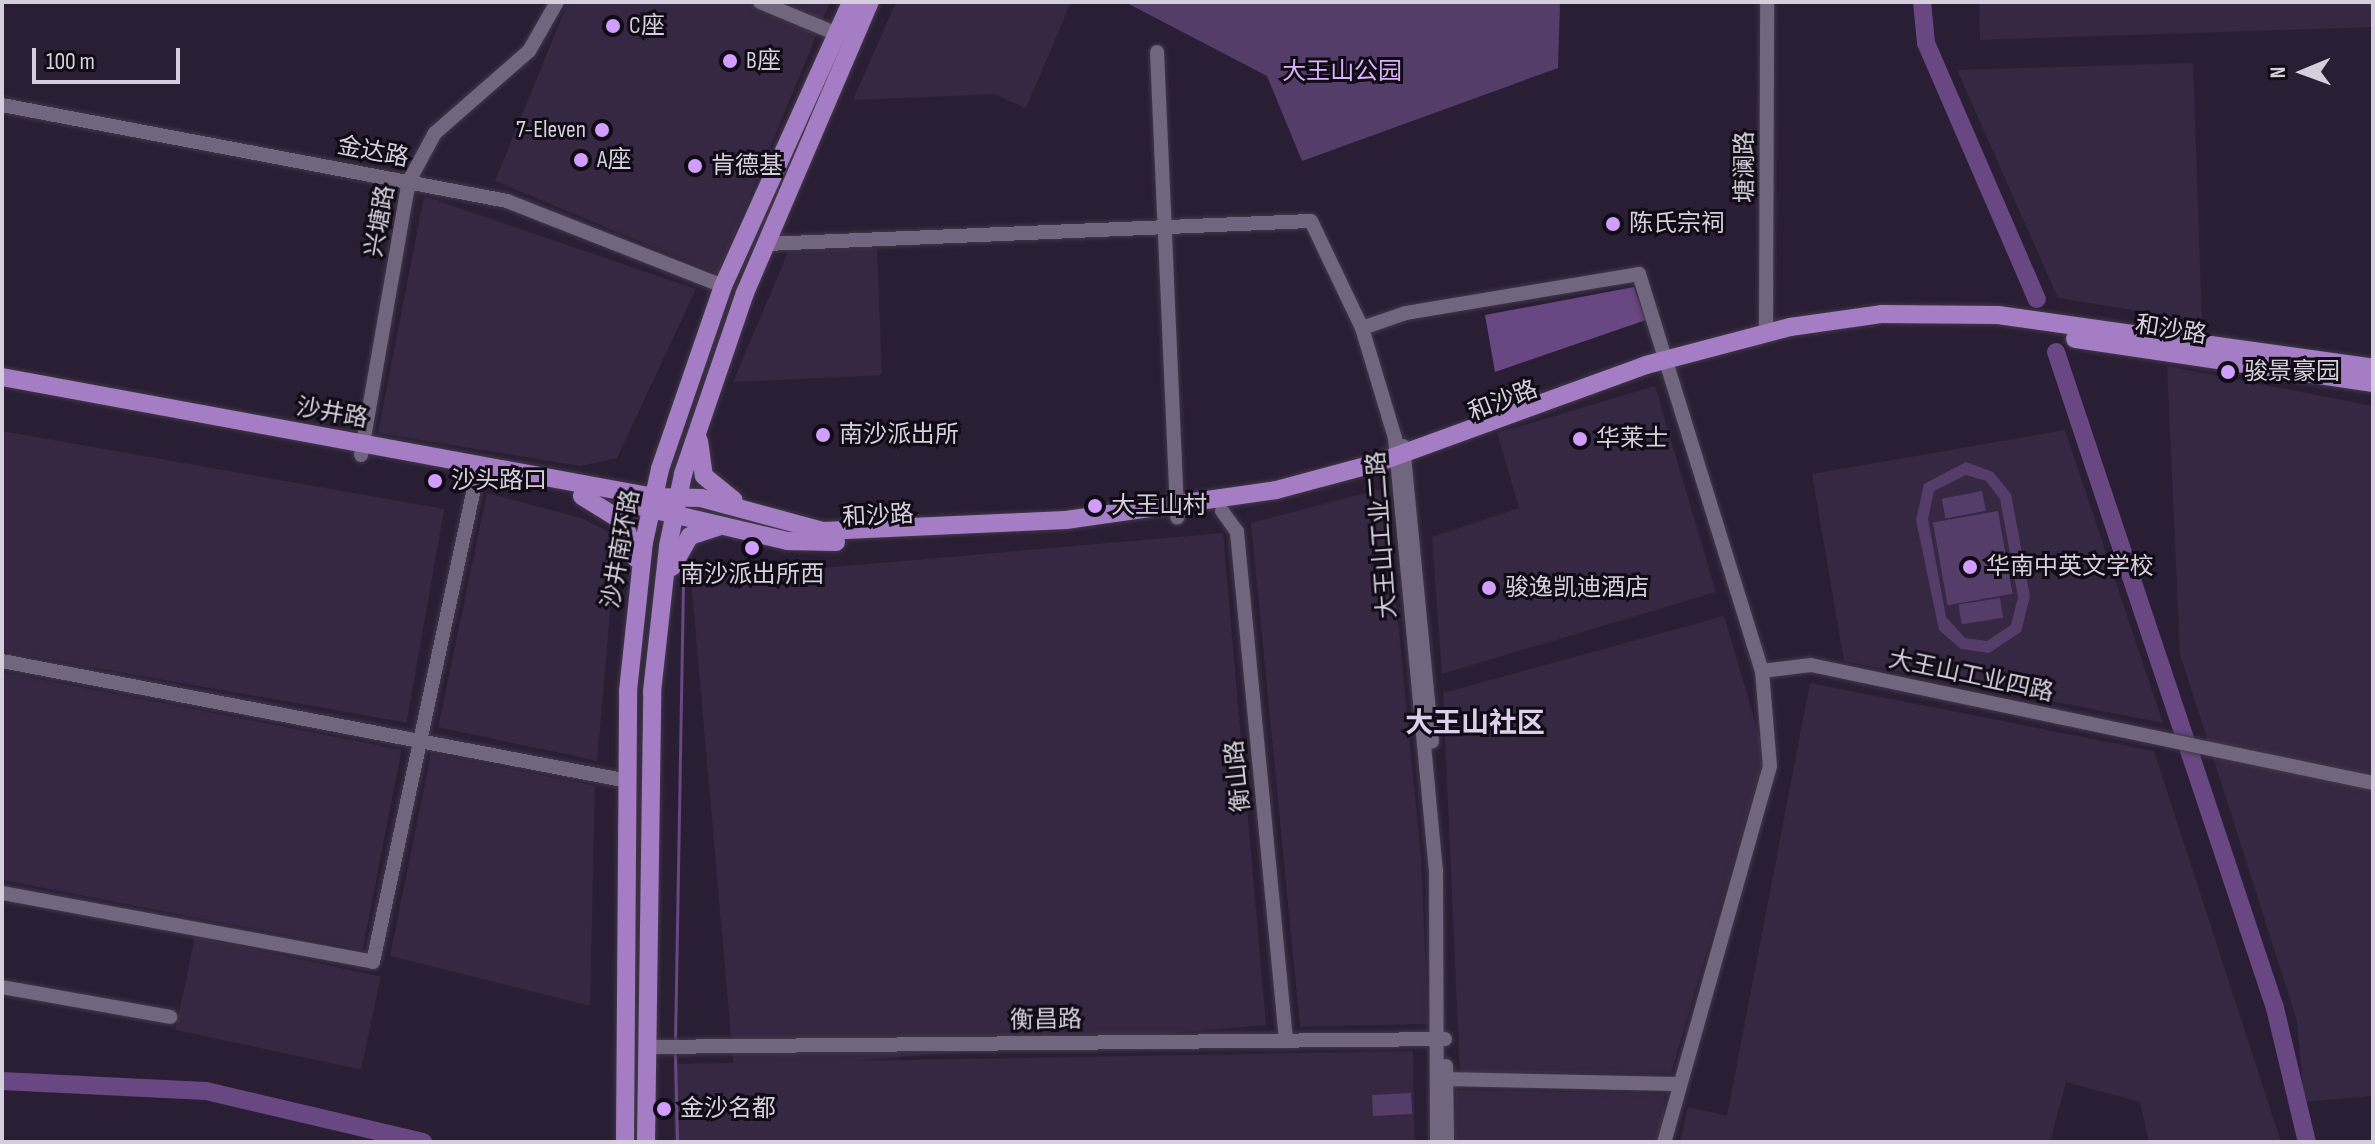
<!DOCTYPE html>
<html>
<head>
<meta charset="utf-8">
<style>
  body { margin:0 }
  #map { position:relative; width:2375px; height:1144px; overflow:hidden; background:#2a1e34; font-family:"Sofia Sans Condensed","Noto Sans SC",sans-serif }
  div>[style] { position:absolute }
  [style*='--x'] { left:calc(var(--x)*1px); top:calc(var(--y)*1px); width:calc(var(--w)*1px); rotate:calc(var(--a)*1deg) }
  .built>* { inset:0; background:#362742; transform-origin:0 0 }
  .green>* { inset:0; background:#553d69; transform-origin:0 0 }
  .water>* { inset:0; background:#684783 }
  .stream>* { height:3px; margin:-1.5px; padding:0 1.5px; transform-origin:1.5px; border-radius:1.5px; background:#684783 }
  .river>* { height:18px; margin:-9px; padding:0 9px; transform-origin:9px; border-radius:9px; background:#684783 }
  .roads { filter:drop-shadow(0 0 2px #413849) drop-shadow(0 0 2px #413849) }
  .minor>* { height:14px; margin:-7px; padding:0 7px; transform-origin:7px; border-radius:7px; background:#72657e }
  .major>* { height:18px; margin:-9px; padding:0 9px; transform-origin:9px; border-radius:9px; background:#a47dc5 }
  .dots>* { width:22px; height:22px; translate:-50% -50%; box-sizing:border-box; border:4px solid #100b14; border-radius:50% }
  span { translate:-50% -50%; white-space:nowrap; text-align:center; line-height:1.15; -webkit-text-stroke:6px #100b14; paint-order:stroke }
  .poi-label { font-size:24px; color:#d5cedc }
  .left { translate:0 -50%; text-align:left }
  .right { translate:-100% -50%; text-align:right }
  .park-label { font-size:24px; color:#d9b3fa }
  .street-label { font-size:24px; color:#d5cedc }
  .quarter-label { font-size:28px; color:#ddceeb; font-weight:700 }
  .frame { position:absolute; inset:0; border:4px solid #d5cedc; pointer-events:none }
  .north { position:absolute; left:2263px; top:32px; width:80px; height:80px; -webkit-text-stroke:6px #100b14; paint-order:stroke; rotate:269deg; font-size:22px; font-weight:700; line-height:32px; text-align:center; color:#d5cedc }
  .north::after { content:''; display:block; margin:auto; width:28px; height:36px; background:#d5cedc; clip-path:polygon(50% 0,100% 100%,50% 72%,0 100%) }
  .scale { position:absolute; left:32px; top:48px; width:148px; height:36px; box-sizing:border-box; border:4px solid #d5cedc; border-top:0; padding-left:10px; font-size:24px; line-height:28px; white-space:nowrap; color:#d5cedc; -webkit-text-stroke:6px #100b14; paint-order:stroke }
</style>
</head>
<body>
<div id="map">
  <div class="built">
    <div style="clip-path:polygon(568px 2px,830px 2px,718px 274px,495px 181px)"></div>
    <div style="clip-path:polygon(896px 2px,1071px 2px,1026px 108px,994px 94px,853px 100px)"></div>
    <div style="clip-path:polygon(1979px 2px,2373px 2px,2373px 27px,1980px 40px)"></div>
    <div style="clip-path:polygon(2193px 63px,2202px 321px,2058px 298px,1957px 70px)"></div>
    <div style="clip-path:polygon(424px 196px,696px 289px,617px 458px,580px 466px,378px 433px)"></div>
    <div style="clip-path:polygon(877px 248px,882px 375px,733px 382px,788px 252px)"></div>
    <div style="clip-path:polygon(2167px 366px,2373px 406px,2373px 1096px,2304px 1102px,2297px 1021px,2180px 654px)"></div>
    <div style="clip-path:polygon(1655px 386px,1716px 592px,1442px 674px,1432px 537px,1519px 508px,1497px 433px)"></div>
    <div style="clip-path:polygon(2065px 430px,2163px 723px,1844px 661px,1812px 474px)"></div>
    <div style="left:2px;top:431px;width:449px;height:217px;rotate:10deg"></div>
    <div style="clip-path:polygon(1385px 488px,1421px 856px,1428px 1024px,1300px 1027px,1251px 523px)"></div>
    <div style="clip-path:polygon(487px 493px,581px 518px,610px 532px,616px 545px,597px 761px,438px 727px)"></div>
    <div style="left:1223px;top:533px;width:494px;height:534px;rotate:85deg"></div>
    <div style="clip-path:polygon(1724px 616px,1765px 755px,1671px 1073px,1460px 1072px,1443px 693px)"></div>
    <div style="left:2px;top:672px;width:407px;height:204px;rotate:11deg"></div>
    <div style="clip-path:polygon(1810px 683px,2154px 751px,2281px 1142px,2149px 1142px,2140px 1102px,2066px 1082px,2050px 1142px,1680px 1142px,1688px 1107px,1727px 1116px)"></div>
    <div style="clip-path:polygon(431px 753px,595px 786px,590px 1006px,390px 956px)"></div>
    <div style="left:195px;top:937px;width:190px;height:95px;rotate:12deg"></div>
    <div style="left:1413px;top:1051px;width:91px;height:740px;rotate:89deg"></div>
    <div style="left:1456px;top:1090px;width:209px;height:52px;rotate:1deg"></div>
  </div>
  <div class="green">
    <div style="clip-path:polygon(1125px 2px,1560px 2px,1558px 68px,1302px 161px,1267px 76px)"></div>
    <div style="clip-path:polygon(evenodd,1966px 462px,1993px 472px,2011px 494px,2030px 596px,2021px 632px,1989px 653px,1961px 649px,1939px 630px,1916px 520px,1924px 484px,1966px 462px,1966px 475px,1986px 481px,2000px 499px,2018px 597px,2011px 625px,1987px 641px,1965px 638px,1946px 617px,1928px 519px,1934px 491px,1966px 475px)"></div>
    <div style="left:1982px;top:491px;width:20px;height:41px;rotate:79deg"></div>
    <div style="left:1998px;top:511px;width:84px;height:66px;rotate:80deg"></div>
    <div style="left:2000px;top:598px;width:20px;height:42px;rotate:81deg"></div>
    <div style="left:1411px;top:1093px;width:21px;height:39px;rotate:87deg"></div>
  </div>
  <div class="water">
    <div style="clip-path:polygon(1634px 287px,1646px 320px,1495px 372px,1485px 315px)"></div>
  </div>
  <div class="stream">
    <div style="--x:675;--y:1042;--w:472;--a:-89"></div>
    <div style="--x:675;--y:1053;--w:89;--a:88.7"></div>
  </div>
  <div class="river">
    <div style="--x:1922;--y:2;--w:41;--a:84.4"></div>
    <div style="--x:1926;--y:43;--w:279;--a:66.6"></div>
    <div style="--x:2056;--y:352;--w:692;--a:71.54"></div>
    <div style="--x:2275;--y:1008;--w:138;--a:76.6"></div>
    <div style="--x:2;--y:1081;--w:204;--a:2.8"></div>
    <div style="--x:206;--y:1091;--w:223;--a:13.2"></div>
  </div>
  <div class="roads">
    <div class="minor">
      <div style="--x:760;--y:2;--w:83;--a:22.6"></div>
      <div style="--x:1157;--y:52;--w:466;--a:87.5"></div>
      <div style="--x:2;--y:105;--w:514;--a:10.76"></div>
      <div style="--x:507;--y:201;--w:232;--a:21.5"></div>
      <div style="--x:766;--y:244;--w:545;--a:-2.42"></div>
      <div style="--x:1311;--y:221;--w:119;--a:64.5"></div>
      <div style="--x:1362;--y:328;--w:115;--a:73.3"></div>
      <div style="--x:1395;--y:438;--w:434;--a:84.6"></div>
      <div style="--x:1436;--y:870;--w:272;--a:89.8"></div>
      <div style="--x:1362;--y:328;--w:46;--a:-18.8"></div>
      <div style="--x:1406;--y:313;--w:236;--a:-9.5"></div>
      <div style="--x:1639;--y:274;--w:416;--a:72.8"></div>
      <div style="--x:1762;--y:671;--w:95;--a:85.2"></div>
      <div style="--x:1770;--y:766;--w:391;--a:105.7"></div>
      <div style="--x:1766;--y:333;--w:331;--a:-89.8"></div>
      <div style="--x:1403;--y:446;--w:297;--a:84.4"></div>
      <div style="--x:361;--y:455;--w:278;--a:-80.1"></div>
      <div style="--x:409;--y:181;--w:55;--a:-61.6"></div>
      <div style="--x:435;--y:133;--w:125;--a:-41.1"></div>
      <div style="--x:529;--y:51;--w:56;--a:-60.3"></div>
      <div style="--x:1222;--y:511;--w:26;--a:54"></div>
      <div style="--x:1237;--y:532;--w:510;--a:84.49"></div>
      <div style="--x:2;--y:661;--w:637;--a:10.85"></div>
      <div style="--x:1762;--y:671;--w:49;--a:-7"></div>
      <div style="--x:1811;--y:665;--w:574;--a:11.86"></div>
      <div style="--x:2;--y:893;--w:377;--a:10.5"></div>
      <div style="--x:373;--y:962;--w:508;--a:-77.96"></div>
      <div style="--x:2;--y:987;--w:171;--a:10.1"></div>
      <div style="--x:646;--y:1047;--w:799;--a:-0.57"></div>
      <div style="--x:1446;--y:1066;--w:76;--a:89.2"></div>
      <div style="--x:1440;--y:1079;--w:240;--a:1.2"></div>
    </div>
    <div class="major">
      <div style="--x:2075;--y:339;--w:301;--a:8.4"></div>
      <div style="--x:2;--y:377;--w:662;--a:10.44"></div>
      <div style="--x:653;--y:497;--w:48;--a:1.2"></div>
      <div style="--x:701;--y:498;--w:126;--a:15.1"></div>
      <div style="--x:823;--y:531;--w:243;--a:-2.6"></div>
      <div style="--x:1066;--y:520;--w:212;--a:-8.1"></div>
      <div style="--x:1276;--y:490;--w:105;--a:-15"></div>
      <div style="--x:1377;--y:463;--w:286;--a:-20"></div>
      <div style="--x:1646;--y:365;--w:149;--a:-14.8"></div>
      <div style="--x:1790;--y:327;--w:92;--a:-8.1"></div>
      <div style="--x:1881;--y:314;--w:117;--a:0.5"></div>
      <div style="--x:1998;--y:315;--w:379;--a:8"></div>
      <div style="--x:699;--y:441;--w:35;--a:82"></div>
      <div style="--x:704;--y:476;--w:38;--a:39"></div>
      <div style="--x:582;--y:496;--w:49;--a:31.8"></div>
      <div style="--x:624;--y:522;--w:38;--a:72"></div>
      <div style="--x:634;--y:505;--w:158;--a:13.2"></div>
      <div style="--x:788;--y:541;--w:48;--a:1.2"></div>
      <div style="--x:672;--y:567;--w:36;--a:-60"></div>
      <div style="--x:690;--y:536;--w:33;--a:-18"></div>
      <div style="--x:625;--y:1142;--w:451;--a:-89.6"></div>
      <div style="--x:628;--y:691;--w:150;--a:-83.9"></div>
      <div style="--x:644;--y:542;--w:75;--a:-77.6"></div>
      <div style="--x:660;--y:469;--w:194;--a:-71"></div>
      <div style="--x:723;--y:286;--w:312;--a:-65.7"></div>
      <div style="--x:646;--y:1142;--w:450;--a:-89.2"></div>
      <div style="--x:652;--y:692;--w:147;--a:-83.7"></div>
      <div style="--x:668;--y:546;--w:74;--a:-78.2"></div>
      <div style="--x:683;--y:474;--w:191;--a:-71.1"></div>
      <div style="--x:745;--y:293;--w:317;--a:-66.8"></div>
    </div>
  </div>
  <div class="dots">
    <div style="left:613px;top:26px;background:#d19dfe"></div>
    <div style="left:730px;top:61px;background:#d19dfe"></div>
    <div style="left:602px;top:130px;background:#d19dfe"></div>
    <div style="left:581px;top:160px;background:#d19dfe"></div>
    <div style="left:695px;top:166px;background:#d19dfe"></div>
    <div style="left:1613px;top:224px;background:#d19dfe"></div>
    <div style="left:2228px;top:372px;background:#d19dfe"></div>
    <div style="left:823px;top:435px;background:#d19dfe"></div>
    <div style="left:1580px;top:439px;background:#d19dfe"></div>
    <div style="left:435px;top:481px;background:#d19dfe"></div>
    <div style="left:1095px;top:506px;background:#d19dfe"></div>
    <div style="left:752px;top:548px;background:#d19dfe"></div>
    <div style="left:1970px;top:567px;background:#d19dfe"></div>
    <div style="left:1489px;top:588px;background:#d19dfe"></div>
    <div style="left:664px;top:1109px;background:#d19dfe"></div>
  </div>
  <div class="poi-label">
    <span class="left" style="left:629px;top:26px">C座</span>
    <span class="left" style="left:746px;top:61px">B座</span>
    <span class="right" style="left:586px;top:130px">7-Eleven</span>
    <span class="left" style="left:597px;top:160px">A座</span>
    <span class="left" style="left:711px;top:166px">肯德基</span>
    <span class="left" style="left:1629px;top:224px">陈氏宗祠</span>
    <span class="left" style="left:2244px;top:372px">骏景豪园</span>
    <span class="left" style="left:839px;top:435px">南沙派出所</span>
    <span class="left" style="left:1596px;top:439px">华莱士</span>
    <span class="left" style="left:451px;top:481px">沙头路口</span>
    <span class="left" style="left:1111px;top:506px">大王山村</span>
    <span class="left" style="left:1986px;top:567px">华南中英文学校</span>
    <span style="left:752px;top:575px">南沙派出所西</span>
    <span class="left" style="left:1505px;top:588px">骏逸凯迪酒店</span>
    <span class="left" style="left:680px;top:1109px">金沙名都</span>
  </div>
  <div class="park-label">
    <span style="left:1342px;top:72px">大王山公园</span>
  </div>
  <div class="street-label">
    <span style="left:373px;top:152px;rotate:11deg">金达路</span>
    <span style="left:1745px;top:167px;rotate:-90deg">塘澜路</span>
    <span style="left:380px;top:221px;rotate:-80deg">兴塘路</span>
    <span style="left:2171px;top:330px;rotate:9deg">和沙路</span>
    <span style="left:1503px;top:401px;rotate:-21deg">和沙路</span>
    <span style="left:332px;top:413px;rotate:10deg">沙井路</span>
    <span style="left:878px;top:516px;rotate:-3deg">和沙路</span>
    <span style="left:1382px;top:535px;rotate:-94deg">大王山工业二路</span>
    <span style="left:621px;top:549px;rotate:-80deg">沙井南环路</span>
    <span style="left:1971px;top:676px;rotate:12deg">大王山工业四路</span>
    <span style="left:1238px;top:776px;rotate:-96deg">衡山路</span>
    <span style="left:1046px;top:1020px;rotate:-1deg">衡昌路</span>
  </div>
  <div class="quarter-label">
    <span style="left:1475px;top:724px">大王山社区</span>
  </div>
  <div class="frame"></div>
  <div class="north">N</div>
  <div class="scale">100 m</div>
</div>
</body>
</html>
